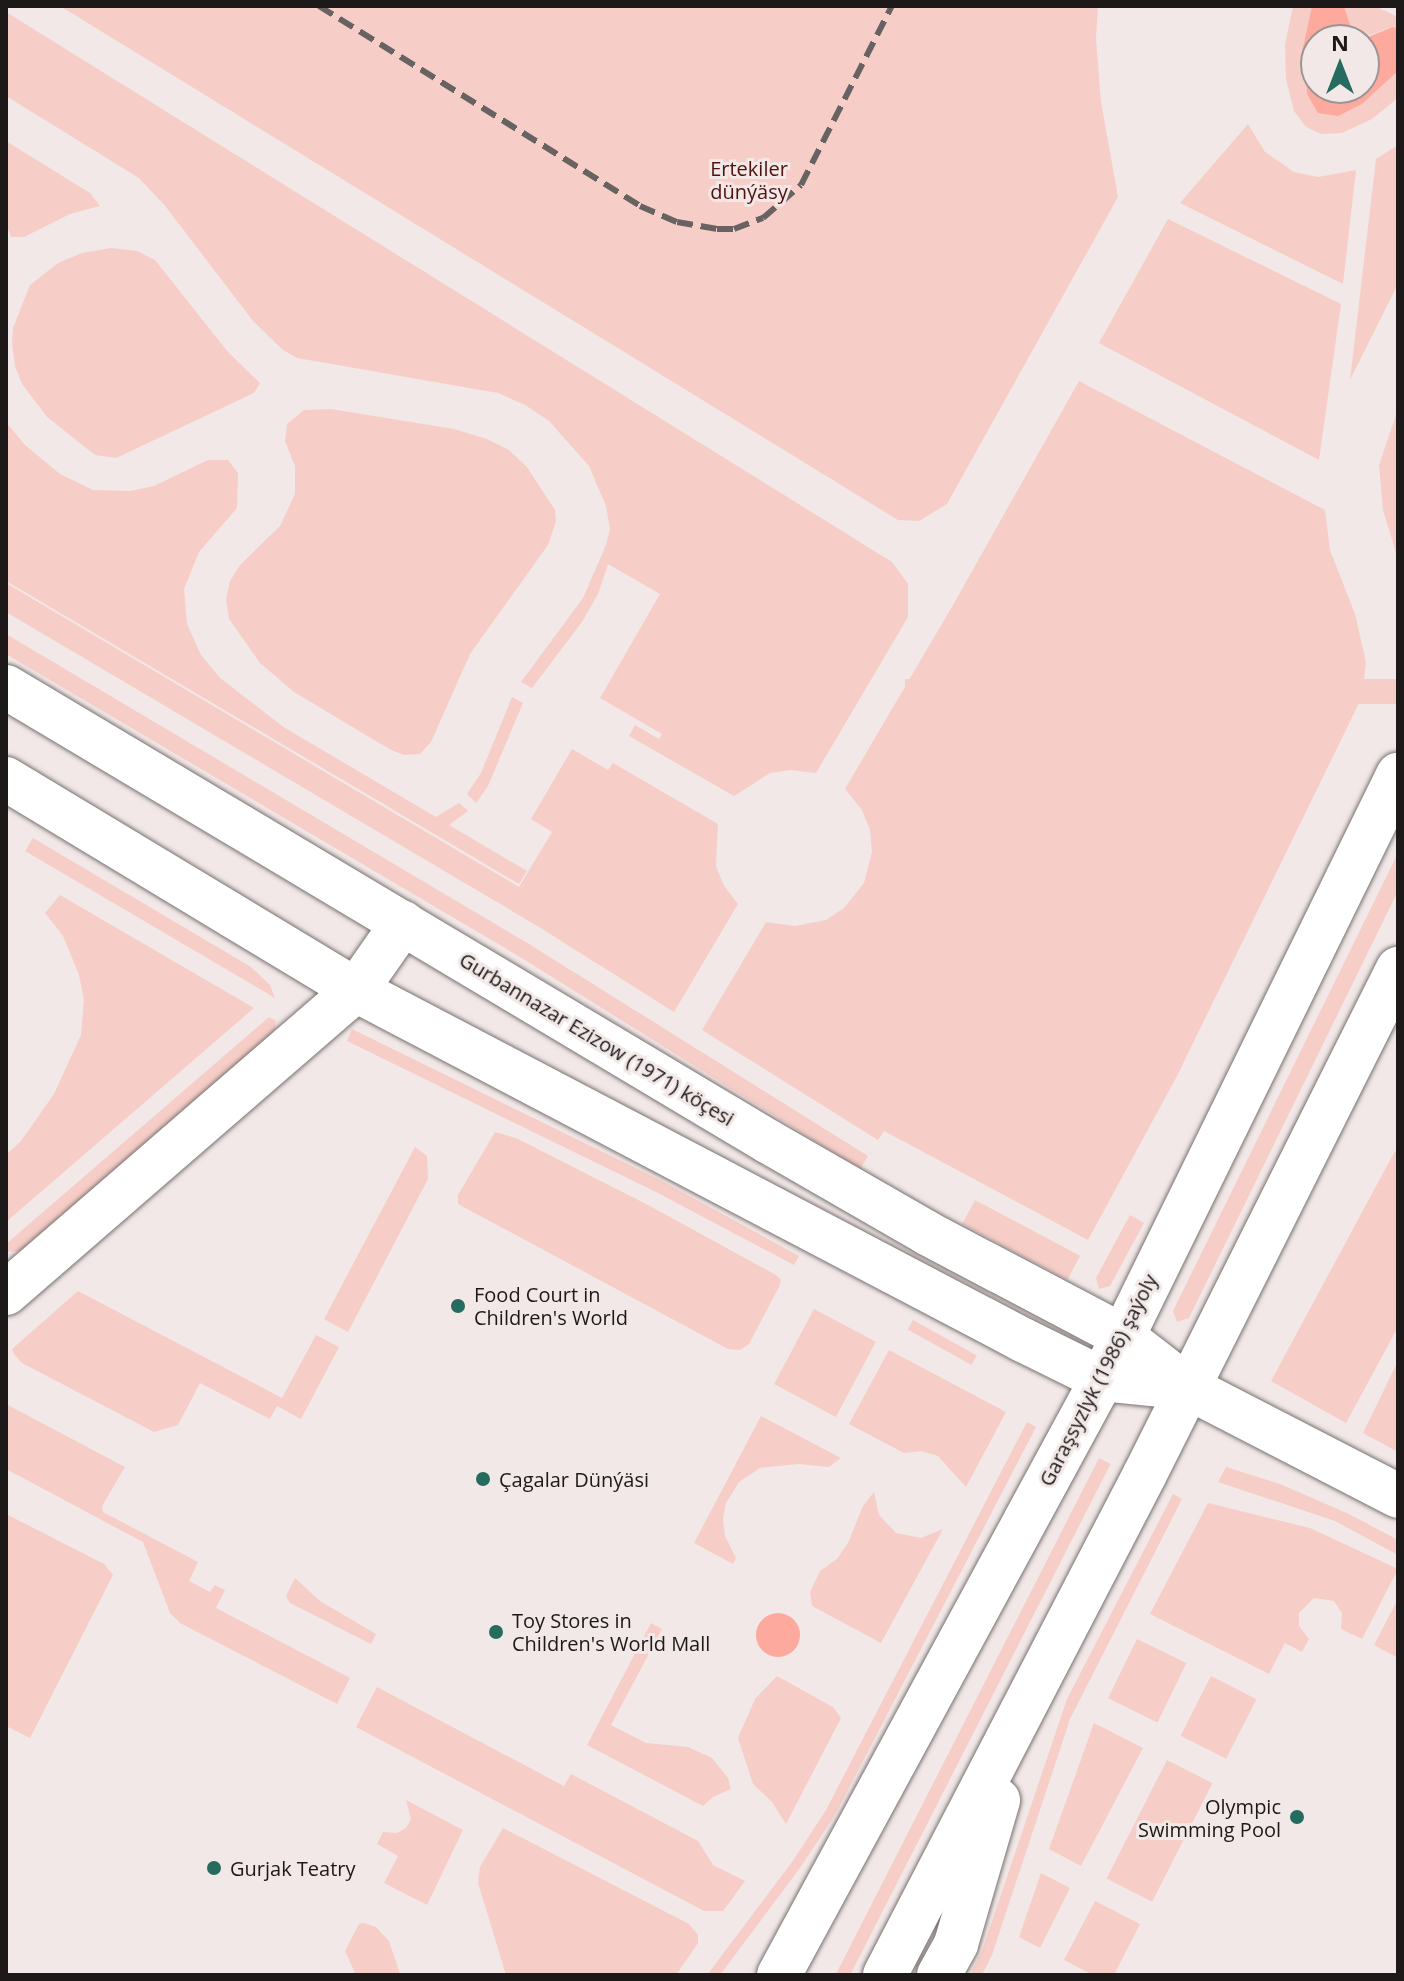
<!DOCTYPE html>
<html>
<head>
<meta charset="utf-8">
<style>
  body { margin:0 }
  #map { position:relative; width:1404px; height:1981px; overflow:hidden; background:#f1e8e7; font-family:"Open Sans",sans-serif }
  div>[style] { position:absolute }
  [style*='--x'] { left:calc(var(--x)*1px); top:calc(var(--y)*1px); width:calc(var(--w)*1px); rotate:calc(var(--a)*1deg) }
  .green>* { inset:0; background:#f7cec7; transform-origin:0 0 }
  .water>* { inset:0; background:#fea99d }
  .round { border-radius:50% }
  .roads { filter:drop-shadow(0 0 2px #797170) drop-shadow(0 0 2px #797170) }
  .minor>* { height:44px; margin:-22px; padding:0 22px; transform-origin:22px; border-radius:22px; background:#fff }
  .major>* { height:44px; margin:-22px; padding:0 22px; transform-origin:22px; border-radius:22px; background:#fff }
  .rail>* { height:6px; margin-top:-3px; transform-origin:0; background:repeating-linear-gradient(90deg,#686362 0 16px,transparent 0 24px) }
  .dots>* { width:22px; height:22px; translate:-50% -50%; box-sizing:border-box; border:4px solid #f1e8e7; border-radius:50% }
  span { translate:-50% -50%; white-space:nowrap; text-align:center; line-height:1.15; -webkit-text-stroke:6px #f1e8e7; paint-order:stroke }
  .park-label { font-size:20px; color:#51110d }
  .street-label { font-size:20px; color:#1c1918 }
  .poi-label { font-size:20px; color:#1c1918 }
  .left { translate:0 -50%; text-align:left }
  .right { translate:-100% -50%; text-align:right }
  .frame { position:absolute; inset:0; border:8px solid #1c1918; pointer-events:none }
  .north { position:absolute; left:1300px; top:24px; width:80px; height:80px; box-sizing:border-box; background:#f1e8e7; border:2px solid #9c9594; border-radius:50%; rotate:0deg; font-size:22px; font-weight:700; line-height:32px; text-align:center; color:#1c1918 }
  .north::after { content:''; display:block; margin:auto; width:28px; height:36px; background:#256b5e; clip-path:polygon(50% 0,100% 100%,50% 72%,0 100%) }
</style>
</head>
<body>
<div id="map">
  <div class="green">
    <div style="clip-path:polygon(60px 6px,1098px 6px,1096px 38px,1101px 102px,1118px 197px,947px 504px,919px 521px,898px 520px)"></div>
    <div style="clip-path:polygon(1293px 6px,1312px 6px,1303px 47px,1307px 94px,1362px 104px,1398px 71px,1398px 98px,1372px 119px,1342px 133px,1322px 134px,1306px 127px,1294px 111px,1286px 79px,1285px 45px)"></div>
    <div style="clip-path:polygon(1344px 6px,1375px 6px,1398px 17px,1398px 29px,1393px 27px,1355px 40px)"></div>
    <div style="clip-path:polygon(6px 12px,892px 562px,908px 584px,908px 617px,816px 773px,791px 770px,770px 773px,734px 796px,629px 736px,635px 725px,659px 739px,662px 734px,600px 698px,660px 594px,608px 564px,598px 594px,582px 622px,532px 688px,521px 682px,583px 598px,606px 545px,610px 529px,606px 506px,589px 466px,549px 421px,525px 405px,498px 393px,297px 358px,283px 350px,253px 321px,166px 207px,139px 178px,6px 96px)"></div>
    <div style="clip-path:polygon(1248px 124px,1265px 152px,1294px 172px,1318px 177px,1356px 170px,1343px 284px,1180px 203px)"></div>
    <div style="clip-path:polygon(6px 141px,90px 193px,100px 206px,70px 214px,24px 237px,11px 237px,6px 224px)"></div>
    <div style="clip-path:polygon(1398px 145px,1398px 284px,1350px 380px,1376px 159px)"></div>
    <div style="clip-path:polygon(1168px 219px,1341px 304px,1319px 460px,1099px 343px)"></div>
    <div style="clip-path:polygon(111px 248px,137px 251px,155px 260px,228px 352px,260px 383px,254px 393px,116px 458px,95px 455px,47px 417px,22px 384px,15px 366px,12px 344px,13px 328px,30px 285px,58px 263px,82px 253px)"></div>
    <div style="clip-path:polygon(1079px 381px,1325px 510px,1330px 550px,1355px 614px,1366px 662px,1362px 697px,1177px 1076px,1088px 1240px,884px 1131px,878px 1140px,702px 1030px,766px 922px,795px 926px,826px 920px,844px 908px,864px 883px,872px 852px,870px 830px,862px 810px,845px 789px,953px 605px)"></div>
    <div style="clip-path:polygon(331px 409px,454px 429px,487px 439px,509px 450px,527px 467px,555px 510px,556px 521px,548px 545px,470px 654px,431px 742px,420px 754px,404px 755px,391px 750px,294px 692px,260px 663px,229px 619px,226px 599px,230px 581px,240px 565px,280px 526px,295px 494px,295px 466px,285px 441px,287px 424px,304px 410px)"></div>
    <div style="clip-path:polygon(1398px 409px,1398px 559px,1383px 510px,1379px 465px)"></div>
    <div style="clip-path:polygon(6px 422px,25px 445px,60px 474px,93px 490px,130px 491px,154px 486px,208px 460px,228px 460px,238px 473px,237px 508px,199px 552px,184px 589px,187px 624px,201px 655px,220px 678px,285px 728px,436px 817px,459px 803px,468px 811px,449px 825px,527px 871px,519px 884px,6px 581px)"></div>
    <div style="clip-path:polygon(6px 583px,519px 887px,552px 832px,531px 819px,572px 749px,608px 770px,613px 763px,718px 824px,716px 866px,724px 886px,738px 904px,674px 1012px,539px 927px,6px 612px)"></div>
    <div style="clip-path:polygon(6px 634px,529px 944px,868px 1156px,860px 1169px,520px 957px,6px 654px)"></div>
    <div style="left:1398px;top:679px;width:25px;height:493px;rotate:90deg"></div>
    <div style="clip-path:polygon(512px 697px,523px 703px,488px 786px,476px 803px,467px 794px,481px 773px)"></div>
    <div style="clip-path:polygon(33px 838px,251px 967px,270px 985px,275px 998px,25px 851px)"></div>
    <div style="clip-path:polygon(1398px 853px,1398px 891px,1189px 1318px,1177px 1322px,1173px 1311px)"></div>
    <div style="clip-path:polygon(60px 895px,254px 1008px,6px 1222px,6px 1155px,21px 1141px,54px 1094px,81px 1035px,84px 1000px,79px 975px,63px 936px,45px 913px)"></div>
    <div style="clip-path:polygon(269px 1017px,276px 1021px,274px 1032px,23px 1251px,6px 1252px,6px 1244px)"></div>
    <div style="clip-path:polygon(352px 1029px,662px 1181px,799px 1256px,794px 1265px,656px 1192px,347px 1041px)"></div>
    <div style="clip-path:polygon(495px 1132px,516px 1138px,648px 1205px,776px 1275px,781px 1280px,779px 1287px,749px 1344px,740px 1350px,728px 1349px,458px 1204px,458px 1195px)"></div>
    <div style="clip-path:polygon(415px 1147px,427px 1156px,428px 1179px,348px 1332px,324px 1319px)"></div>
    <div style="clip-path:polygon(1395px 1151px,1398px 1153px,1398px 1327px,1346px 1423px,1271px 1381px)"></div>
    <div style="left:975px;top:1200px;width:119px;height:27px;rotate:28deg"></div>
    <div style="clip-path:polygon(1130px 1215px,1144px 1223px,1110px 1286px,1099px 1289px,1096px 1278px)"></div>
    <div style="clip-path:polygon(78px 1291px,282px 1398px,316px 1335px,339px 1347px,301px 1419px,277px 1406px,270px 1419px,200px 1383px,178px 1425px,154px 1432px,22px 1363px,14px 1354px,12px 1349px)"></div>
    <div style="left:814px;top:1309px;width:70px;height:85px;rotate:28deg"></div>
    <div style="left:913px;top:1320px;width:73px;height:11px;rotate:29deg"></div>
    <div style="clip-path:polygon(889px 1350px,1006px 1412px,966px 1487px,938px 1456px,921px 1451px,904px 1453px,849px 1424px)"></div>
    <div style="clip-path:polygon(1398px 1361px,1398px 1452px,1363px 1433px)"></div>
    <div style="clip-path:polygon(6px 1404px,125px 1467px,102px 1506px,103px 1512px,198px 1562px,189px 1581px,210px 1592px,215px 1585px,225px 1590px,216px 1608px,350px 1678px,337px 1704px,180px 1623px,170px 1613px,143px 1542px,6px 1469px)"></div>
    <div style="clip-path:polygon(761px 1416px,841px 1458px,829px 1467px,798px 1464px,760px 1468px,739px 1482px,726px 1503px,723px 1519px,725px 1536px,736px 1558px,733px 1564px,694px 1543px)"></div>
    <div style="clip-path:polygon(1027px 1422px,1036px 1427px,835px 1815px,800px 1868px,720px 1975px,707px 1975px,792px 1862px,826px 1810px)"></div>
    <div style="left:1099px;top:1458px;width:13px;height:584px;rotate:27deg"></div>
    <div style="clip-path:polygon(1226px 1467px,1280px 1484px,1349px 1514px,1398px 1540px,1398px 1555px,1335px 1521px,1218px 1482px)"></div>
    <div style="clip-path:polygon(874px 1492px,879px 1515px,896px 1533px,921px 1538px,943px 1529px,881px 1643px,812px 1606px,810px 1592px,820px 1571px,837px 1559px,848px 1543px,863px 1506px)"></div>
    <div style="clip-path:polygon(1173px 1494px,1182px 1499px,1070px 1719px,992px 1955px,982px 1975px,970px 1975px,982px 1951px,1067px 1699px)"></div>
    <div style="clip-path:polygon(1208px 1503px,1310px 1528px,1398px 1569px,1362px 1639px,1341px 1629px,1342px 1613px,1334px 1601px,1314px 1598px,1299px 1613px,1299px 1626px,1309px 1639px,1302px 1652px,1285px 1643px,1269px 1674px,1150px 1614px)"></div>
    <div style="clip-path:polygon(6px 1514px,104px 1564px,113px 1575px,30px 1738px,6px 1726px)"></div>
    <div style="clip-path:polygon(295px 1578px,320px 1601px,376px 1634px,371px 1644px,290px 1603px,286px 1596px)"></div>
    <div style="clip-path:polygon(1398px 1599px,1398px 1658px,1374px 1645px)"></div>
    <div style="clip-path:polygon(651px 1623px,662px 1629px,611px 1725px,646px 1743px,688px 1747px,712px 1758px,728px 1778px,731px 1789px,713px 1797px,703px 1806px,587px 1745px)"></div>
    <div style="left:1137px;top:1639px;width:55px;height:66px;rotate:26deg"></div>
    <div style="clip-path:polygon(777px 1676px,833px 1707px,841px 1718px,786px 1824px,772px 1802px,753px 1784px,738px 1738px,755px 1699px)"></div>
    <div style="left:1211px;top:1676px;width:51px;height:67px;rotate:27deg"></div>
    <div style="clip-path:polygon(377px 1687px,564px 1786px,571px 1774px,698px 1841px,713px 1865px,745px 1881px,723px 1911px,704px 1911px,356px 1727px)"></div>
    <div style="clip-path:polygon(1094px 1723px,1143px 1748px,1081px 1866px,1049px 1849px)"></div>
    <div style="left:1167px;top:1760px;width:51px;height:133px;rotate:27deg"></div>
    <div style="clip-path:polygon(406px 1800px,463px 1830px,427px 1905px,384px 1883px,398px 1856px,377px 1844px,383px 1832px,397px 1833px,406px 1828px,411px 1819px)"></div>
    <div style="clip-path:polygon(503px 1828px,689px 1924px,698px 1935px,698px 1943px,676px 1975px,506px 1975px,478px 1883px,480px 1867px)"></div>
    <div style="clip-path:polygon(1041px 1873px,1070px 1888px,1040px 1948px,1019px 1937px)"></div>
    <div style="clip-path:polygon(1095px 1901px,1140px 1924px,1114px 1975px,1093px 1975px,1064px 1960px)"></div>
    <div style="clip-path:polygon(364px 1923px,376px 1927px,389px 1941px,400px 1974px,356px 1975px,345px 1951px,359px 1924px)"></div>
  </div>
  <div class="water">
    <div style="clip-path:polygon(1312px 6px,1344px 6px,1355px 40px,1316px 40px,1316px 88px,1364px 88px,1364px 40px,1360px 40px,1393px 27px,1398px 29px,1398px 71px,1362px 104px,1338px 116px,1318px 113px,1307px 94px,1303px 47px)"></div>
    <div class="round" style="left:756px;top:1613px;width:44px;height:44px"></div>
  </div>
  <div class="roads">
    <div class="minor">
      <div style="--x:6;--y:687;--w:888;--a:30.81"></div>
      <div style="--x:769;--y:1142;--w:182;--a:29.9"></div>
      <div style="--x:927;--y:1233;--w:221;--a:27.8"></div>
      <div style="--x:1122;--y:1336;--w:85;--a:37.8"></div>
      <div style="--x:1189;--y:1388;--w:235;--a:27.3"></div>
      <div style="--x:6;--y:779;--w:409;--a:31.1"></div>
      <div style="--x:356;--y:990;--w:753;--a:27.69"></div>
      <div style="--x:1023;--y:1340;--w:88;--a:26.3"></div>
      <div style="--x:1102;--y:1379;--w:87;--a:5.9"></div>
      <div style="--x:6;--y:1293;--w:463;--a:-40.9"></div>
      <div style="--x:356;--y:990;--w:82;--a:-55"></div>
    </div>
    <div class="major">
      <div style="--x:779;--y:1975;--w:678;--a:-61.54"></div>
      <div style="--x:1102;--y:1379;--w:673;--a:-63.89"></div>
      <div style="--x:885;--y:1975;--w:564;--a:-62.57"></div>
      <div style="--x:1145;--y:1474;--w:565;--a:-63.39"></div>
      <div style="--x:939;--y:1975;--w:35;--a:-61"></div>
      <div style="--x:956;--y:1944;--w:150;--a:-73.7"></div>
    </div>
  </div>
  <div class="rail">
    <div style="--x:319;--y:6;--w:378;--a:31.9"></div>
    <div style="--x:640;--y:206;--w:40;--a:23.4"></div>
    <div style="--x:677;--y:222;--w:41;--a:9.9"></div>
    <div style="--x:717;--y:229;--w:17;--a:0"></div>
    <div style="--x:734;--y:229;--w:31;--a:-21"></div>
    <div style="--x:763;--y:218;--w:50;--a:-41"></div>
    <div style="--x:801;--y:185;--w:201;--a:-63.1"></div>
  </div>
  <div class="dots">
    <div style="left:458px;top:1306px;background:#256b5e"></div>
    <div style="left:483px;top:1479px;background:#256b5e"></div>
    <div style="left:496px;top:1632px;background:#256b5e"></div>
    <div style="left:1297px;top:1817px;background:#256b5e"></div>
    <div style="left:214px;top:1868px;background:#256b5e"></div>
  </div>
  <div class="park-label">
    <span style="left:749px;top:180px">Ertekiler<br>dünýäsy</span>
  </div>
  <div class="street-label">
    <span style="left:597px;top:1039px;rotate:31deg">Gurbannazar Ezizow (1971) köçesi</span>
    <span style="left:1098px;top:1380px;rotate:-63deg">Garaşsyzlyk (1986) şaýoly</span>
  </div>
  <div class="poi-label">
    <span class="left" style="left:474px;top:1306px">Food Court in<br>Children's World</span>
    <span class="left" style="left:499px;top:1479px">Çagalar Dünýäsi</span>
    <span class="left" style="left:512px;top:1632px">Toy Stores in<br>Children's World Mall</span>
    <span class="right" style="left:1281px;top:1818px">Olympic<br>Swimming Pool</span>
    <span class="left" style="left:230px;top:1868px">Gurjak Teatry</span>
  </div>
  <div class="frame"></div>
  <div class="north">N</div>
</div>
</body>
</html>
